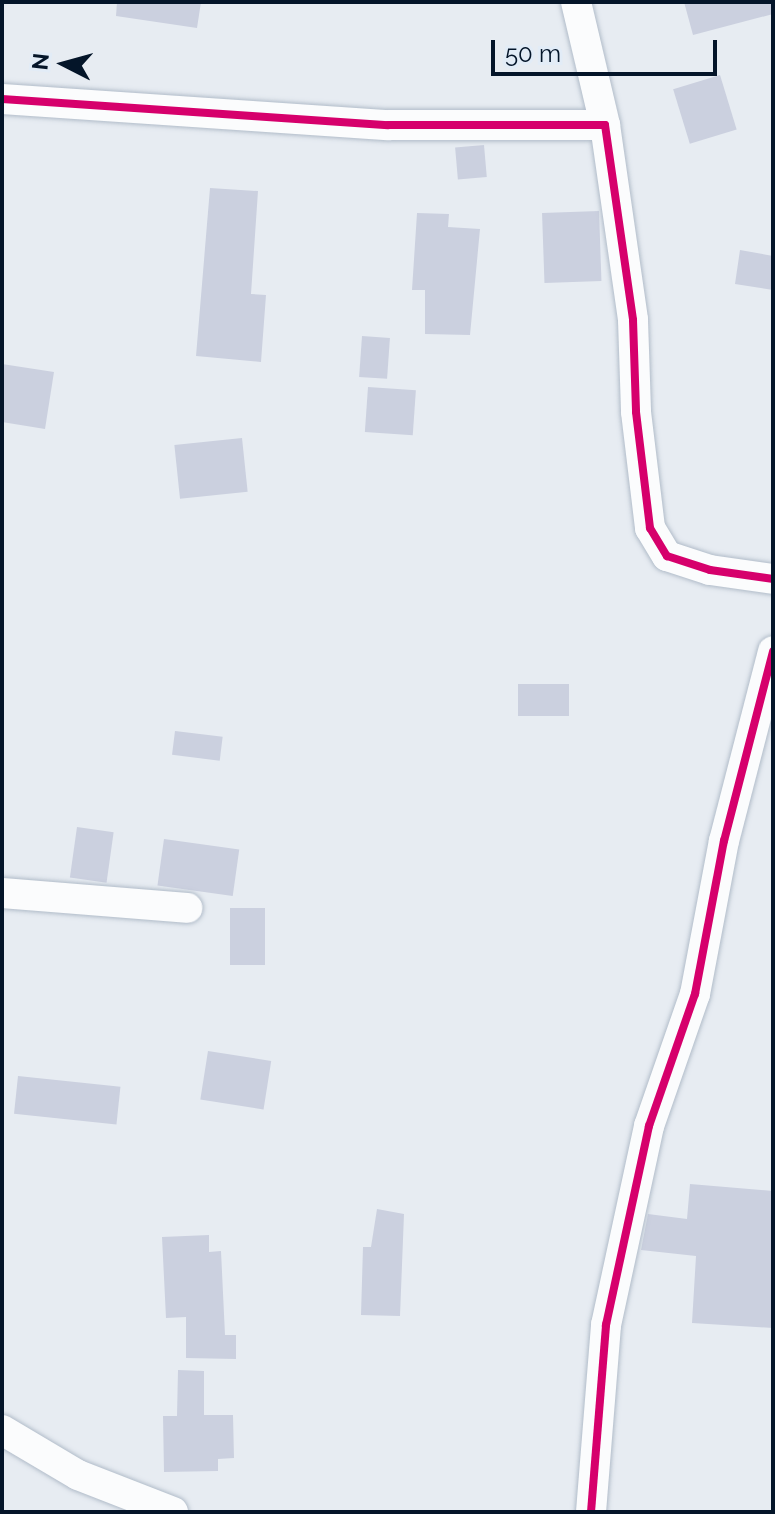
<!DOCTYPE html>
<html>
<head>
<meta charset="utf-8">
<style>
  body { margin:0 }
  #map { position:relative; width:775px; height:1514px; overflow:hidden; background:#e7ecf2; font-family:Raleway,sans-serif }
  div>[style] { position:absolute }
  [style*='--x'] { left:calc(var(--x)*1px); top:calc(var(--y)*1px); width:calc(var(--w)*1px); rotate:calc(var(--a)*1deg) }
  .building>* { inset:0; background:#cbd0df; transform-origin:0 0 }
  .roads { filter:drop-shadow(0 0 2px #b1bcc9) drop-shadow(0 0 2px #b1bcc9) }
  .minor>* { height:30px; margin:-15px; padding:0 15px; transform-origin:15px; border-radius:15px; background:#fbfcfd }
  .cycleway>* { height:8px; margin:-4px; padding:0 4px; transform-origin:4px; border-radius:4px; background:#d6006c }
  span { translate:-50% -50%; white-space:nowrap; text-align:center; line-height:1.15; -webkit-text-stroke:6px #e2ecf7; paint-order:stroke }
  .frame { position:absolute; inset:0; border:4px solid #041529; pointer-events:none }
  .north { position:absolute; left:24px; top:24px; width:80px; height:80px; -webkit-text-stroke:6px #e2ecf7; paint-order:stroke; rotate:276deg; font-size:22px; font-weight:700; line-height:32px; text-align:center; color:#041529 }
  .north::after { content:''; display:block; margin:auto; width:28px; height:36px; background:#041529; clip-path:polygon(50% 0,100% 100%,50% 72%,0 100%) }
  .scale { position:absolute; left:491px; top:40px; width:226px; height:36px; box-sizing:border-box; border:4px solid #041529; border-top:0; padding-left:10px; font-size:24px; line-height:28px; white-space:nowrap; color:#041529; -webkit-text-stroke:6px #e2ecf7; paint-order:stroke }
</style>
</head>
<body>
<div id="map">
  <div class="building">
    <div style="clip-path:polygon(117px 2px,201px 2px,197px 28px,116px 16px)"></div>
    <div style="clip-path:polygon(684px 2px,773px 2px,773px 14px,693px 35px)"></div>
    <div style="left:720px;top:75px;width:57px;height:49px;rotate:73deg"></div>
    <div style="left:484px;top:145px;width:32px;height:29px;rotate:85deg"></div>
    <div style="clip-path:polygon(210px 188px,258px 191px,251px 294px,266px 295px,261px 362px,196px 356px)"></div>
    <div style="left:599px;top:211px;width:70px;height:57px;rotate:88deg"></div>
    <div style="clip-path:polygon(417px 213px,449px 214px,448px 227px,480px 229px,470px 335px,425px 334px,425px 290px,412px 290px)"></div>
    <div style="clip-path:polygon(740px 250px,773px 256px,773px 290px,735px 284px)"></div>
    <div style="left:362px;top:336px;width:28px;height:41px;rotate:4deg"></div>
    <div style="clip-path:polygon(2px 364px,54px 372px,45px 429px,2px 422px)"></div>
    <div style="left:368px;top:387px;width:48px;height:45px;rotate:4deg"></div>
    <div style="left:242px;top:438px;width:54px;height:68px;rotate:84deg"></div>
    <div style="left:569px;top:684px;width:32px;height:51px;rotate:90deg"></div>
    <div style="left:175px;top:731px;width:48px;height:24px;rotate:7deg"></div>
    <div style="left:77px;top:827px;width:37px;height:51px;rotate:8deg"></div>
    <div style="left:164px;top:839px;width:76px;height:47px;rotate:8deg"></div>
    <div style="left:230px;top:908px;width:35px;height:57px"></div>
    <div style="left:208px;top:1051px;width:64px;height:49px;rotate:9deg"></div>
    <div style="left:18px;top:1076px;width:103px;height:38px;rotate:6deg"></div>
    <div style="clip-path:polygon(690px 1184px,773px 1191px,773px 1328px,692px 1323px,696px 1256px,641px 1250px,648px 1214px,687px 1219px)"></div>
    <div style="clip-path:polygon(377px 1209px,404px 1214px,400px 1316px,361px 1315px,363px 1247px,371px 1247px)"></div>
    <div style="clip-path:polygon(209px 1235px,209px 1252px,221px 1251px,225px 1335px,236px 1335px,236px 1359px,186px 1358px,186px 1317px,166px 1318px,162px 1237px)"></div>
    <div style="clip-path:polygon(178px 1370px,204px 1371px,204px 1415px,233px 1415px,234px 1458px,218px 1459px,218px 1471px,164px 1472px,163px 1416px,177px 1416px)"></div>
  </div>
  <div class="roads">
    <div class="minor">
      <div style="--x:576;--y:2;--w:126;--a:76.7"></div>
      <div style="--x:2;--y:99;--w:387;--a:3.9"></div>
      <div style="--x:388;--y:125;--w:217;--a:0"></div>
      <div style="--x:605;--y:125;--w:197;--a:81.8"></div>
      <div style="--x:633;--y:320;--w:92;--a:88.1"></div>
      <div style="--x:636;--y:412;--w:117;--a:83.1"></div>
      <div style="--x:650;--y:528;--w:33;--a:59"></div>
      <div style="--x:667;--y:556;--w:45;--a:18"></div>
      <div style="--x:710;--y:570;--w:64;--a:8.1"></div>
      <div style="--x:2;--y:893;--w:186;--a:4.6"></div>
      <div style="--x:2;--y:1430;--w:88;--a:30.6"></div>
      <div style="--x:78;--y:1475;--w:102;--a:21.3"></div>
      <div style="--x:591;--y:1512;--w:188;--a:-85.4"></div>
      <div style="--x:606;--y:1325;--w:204;--a:-77.8"></div>
      <div style="--x:649;--y:1126;--w:140;--a:-70.8"></div>
      <div style="--x:695;--y:994;--w:156;--a:-79.3"></div>
      <div style="--x:724;--y:841;--w:196;--a:-75.5"></div>
    </div>
  </div>
  <div class="cycleway">
    <div style="--x:2;--y:99;--w:387;--a:3.9"></div>
    <div style="--x:388;--y:125;--w:217;--a:0"></div>
    <div style="--x:605;--y:125;--w:197;--a:81.8"></div>
    <div style="--x:633;--y:320;--w:92;--a:88.1"></div>
    <div style="--x:636;--y:412;--w:117;--a:83.1"></div>
    <div style="--x:650;--y:528;--w:33;--a:59"></div>
    <div style="--x:667;--y:556;--w:45;--a:18"></div>
    <div style="--x:710;--y:570;--w:64;--a:8.1"></div>
    <div style="--x:591;--y:1512;--w:188;--a:-85.4"></div>
    <div style="--x:606;--y:1325;--w:204;--a:-77.8"></div>
    <div style="--x:649;--y:1126;--w:140;--a:-70.8"></div>
    <div style="--x:695;--y:994;--w:156;--a:-79.3"></div>
    <div style="--x:724;--y:841;--w:196;--a:-75.5"></div>
  </div>
  <div class="frame"></div>
  <div class="north">N</div>
  <div class="scale">50 m</div>
</div>
</body>
</html>
